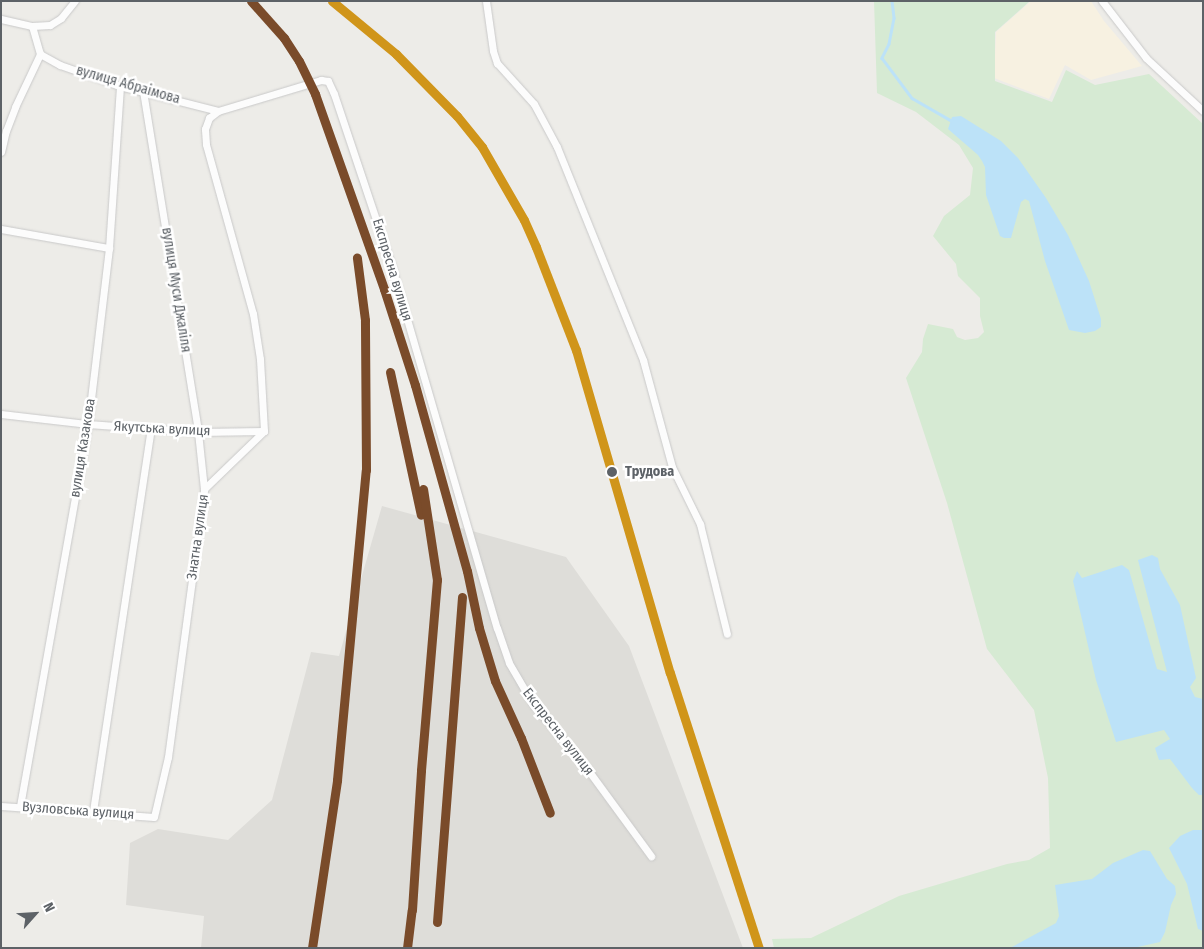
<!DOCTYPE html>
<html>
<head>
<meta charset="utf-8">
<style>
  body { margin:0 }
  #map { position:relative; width:1204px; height:949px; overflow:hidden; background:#edece8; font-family:"Fira Sans Condensed",sans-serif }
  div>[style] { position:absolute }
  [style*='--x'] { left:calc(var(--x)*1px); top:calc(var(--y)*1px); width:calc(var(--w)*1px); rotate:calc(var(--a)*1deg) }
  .commercial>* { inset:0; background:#f7f1e1 }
  .industrial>* { inset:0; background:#deddd9 }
  .green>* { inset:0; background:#d6ead3 }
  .water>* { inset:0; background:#bce2f8 }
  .stream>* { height:2.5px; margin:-1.25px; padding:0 1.25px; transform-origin:1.25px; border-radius:1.25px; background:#bce2f8 }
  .roads { filter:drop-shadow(0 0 1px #c9c9c9) drop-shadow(0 0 1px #c9c9c9) }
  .minor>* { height:7px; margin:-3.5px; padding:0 3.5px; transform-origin:3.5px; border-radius:3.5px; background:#fcfcfc }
  .rail-1>* { height:9px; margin:-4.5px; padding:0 4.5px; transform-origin:4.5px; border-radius:4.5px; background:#d0951a }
  .rail-2>* { height:9px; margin:-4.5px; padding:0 4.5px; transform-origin:4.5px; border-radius:4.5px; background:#7a4b2a }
  .dots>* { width:14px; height:14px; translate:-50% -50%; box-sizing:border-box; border:2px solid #fff; border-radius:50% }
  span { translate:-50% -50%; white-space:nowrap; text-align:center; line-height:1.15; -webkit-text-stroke:5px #fff; paint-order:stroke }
  .street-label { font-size:14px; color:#5d6267 }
  .stop-label { font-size:14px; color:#5d6267; font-weight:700 }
  .left { translate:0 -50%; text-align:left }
  .frame { position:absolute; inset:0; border:2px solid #5d6267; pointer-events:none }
  .north { position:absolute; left:10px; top:889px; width:50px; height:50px; -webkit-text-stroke:4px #fff; paint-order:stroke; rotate:64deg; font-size:14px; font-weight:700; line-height:20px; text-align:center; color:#5d6267 }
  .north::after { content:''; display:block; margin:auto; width:18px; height:22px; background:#5d6267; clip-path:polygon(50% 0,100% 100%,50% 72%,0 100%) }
</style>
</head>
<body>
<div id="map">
  <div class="commercial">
    <div style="clip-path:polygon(1031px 1px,1091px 1px,1104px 21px,1142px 66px,1091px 80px,1065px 65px,1049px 99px,994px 78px,996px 32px)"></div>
  </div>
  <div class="industrial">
    <div style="clip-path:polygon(382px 506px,566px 557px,629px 646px,743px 948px,201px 948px,204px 916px,126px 905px,130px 843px,158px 829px,228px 840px,272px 800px,311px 652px,339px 656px)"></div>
  </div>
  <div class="green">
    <div style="clip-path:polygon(874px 1px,1030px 1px,995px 32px,995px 81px,1052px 102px,1066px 70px,1095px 85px,1149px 74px,1203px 124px,1203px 948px,774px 948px,772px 939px,811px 938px,899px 896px,1007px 864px,1029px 860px,1050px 848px,1048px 778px,1034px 710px,987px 649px,947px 503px,906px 378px,922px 352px,923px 339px,928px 324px,953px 329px,957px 337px,965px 340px,978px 338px,984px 332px,980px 316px,980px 298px,958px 276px,956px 264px,933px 236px,944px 216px,970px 195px,973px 168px,959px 145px,916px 112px,877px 93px)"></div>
  </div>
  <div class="water">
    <div style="clip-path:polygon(961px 116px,1001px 141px,1018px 158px,1046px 198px,1068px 235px,1089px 281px,1101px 319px,1101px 327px,1095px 331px,1085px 333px,1069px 330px,1045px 261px,1029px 201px,1025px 199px,1021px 202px,1011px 238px,1004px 238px,1000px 236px,986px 195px,985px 167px,982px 161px,978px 155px,948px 129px,952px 117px)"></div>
    <div style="clip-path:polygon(1152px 555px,1158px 558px,1160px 569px,1180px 605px,1196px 678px,1190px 687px,1195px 697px,1203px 699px,1203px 795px,1199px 795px,1192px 788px,1170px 759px,1159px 760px,1155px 748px,1170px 739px,1164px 730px,1116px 742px,1096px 680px,1073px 581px,1077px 571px,1082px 578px,1122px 565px,1129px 570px,1157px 669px,1167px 672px,1138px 560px)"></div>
    <div style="clip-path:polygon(1193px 830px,1203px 830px,1203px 931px,1198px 929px,1187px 884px,1169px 848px,1180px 836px)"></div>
    <div style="clip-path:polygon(1143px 850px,1150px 851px,1167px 879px,1175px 886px,1176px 894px,1171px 905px,1165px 932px,1160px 942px,1133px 948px,1010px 948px,1056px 923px,1059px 916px,1055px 885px,1092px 879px,1113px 863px)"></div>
  </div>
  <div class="stream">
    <div style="--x:892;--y:1;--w:17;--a:83"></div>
    <div style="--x:894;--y:18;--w:26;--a:101"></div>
    <div style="--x:889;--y:44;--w:16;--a:117"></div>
    <div style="--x:882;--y:58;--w:50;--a:53.1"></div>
    <div style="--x:912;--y:98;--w:46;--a:29.9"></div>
  </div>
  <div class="roads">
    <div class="minor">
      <div style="--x:486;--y:1;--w:50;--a:82"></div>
      <div style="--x:493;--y:51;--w:13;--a:72"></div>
      <div style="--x:497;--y:63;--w:55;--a:47.9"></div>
      <div style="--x:534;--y:104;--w:49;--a:61.9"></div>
      <div style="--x:557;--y:147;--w:230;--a:68"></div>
      <div style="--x:643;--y:360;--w:111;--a:74.8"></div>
      <div style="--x:672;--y:467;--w:64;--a:63.8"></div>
      <div style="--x:700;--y:524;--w:113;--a:76.2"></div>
      <div style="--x:1102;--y:1;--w:72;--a:52.3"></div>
      <div style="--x:1146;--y:58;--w:78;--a:42.9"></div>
      <div style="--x:1;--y:19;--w:32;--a:13"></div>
      <div style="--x:32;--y:26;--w:18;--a:-3"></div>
      <div style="--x:50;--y:25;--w:13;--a:-32"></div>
      <div style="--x:61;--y:18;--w:22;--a:-51"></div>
      <div style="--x:32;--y:26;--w:29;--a:74"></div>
      <div style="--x:40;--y:54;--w:23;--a:29"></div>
      <div style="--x:60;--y:65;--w:64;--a:19.3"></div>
      <div style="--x:120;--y:86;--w:101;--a:14.3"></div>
      <div style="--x:143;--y:91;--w:345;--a:80.8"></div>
      <div style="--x:198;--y:432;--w:57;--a:84"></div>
      <div style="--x:1;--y:152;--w:22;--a:-77"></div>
      <div style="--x:6;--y:131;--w:26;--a:-69"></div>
      <div style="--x:15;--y:107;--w:59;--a:-64.7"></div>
      <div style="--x:1;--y:229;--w:110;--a:10"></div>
      <div style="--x:1;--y:414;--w:88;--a:6.6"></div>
      <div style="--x:88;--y:424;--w:110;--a:4.2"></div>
      <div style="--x:198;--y:432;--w:66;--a:-0.9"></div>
      <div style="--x:1;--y:806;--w:153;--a:4.1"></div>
      <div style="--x:154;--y:817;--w:62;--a:-76.9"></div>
      <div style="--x:168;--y:757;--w:270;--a:-82.3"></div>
      <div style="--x:204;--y:489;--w:83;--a:-44"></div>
      <div style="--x:264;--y:431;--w:72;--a:-93.2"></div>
      <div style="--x:260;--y:359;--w:46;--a:-98.8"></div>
      <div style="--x:253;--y:314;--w:176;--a:-105.5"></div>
      <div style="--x:206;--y:144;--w:15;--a:-94"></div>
      <div style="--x:205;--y:129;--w:12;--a:-70"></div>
      <div style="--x:209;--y:118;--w:11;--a:-38"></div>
      <div style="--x:218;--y:111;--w:108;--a:-16.8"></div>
      <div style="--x:321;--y:80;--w:7;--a:8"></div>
      <div style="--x:328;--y:81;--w:14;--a:65"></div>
      <div style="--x:334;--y:94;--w:179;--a:71.5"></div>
      <div style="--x:391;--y:264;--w:379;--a:73.8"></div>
      <div style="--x:497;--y:628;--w:37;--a:71"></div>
      <div style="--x:509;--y:663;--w:48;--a:59.7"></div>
      <div style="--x:533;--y:704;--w:86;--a:50.2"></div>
      <div style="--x:588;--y:770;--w:107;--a:53.8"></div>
      <div style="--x:20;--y:806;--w:388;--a:-79.9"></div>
      <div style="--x:88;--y:424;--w:177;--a:-83.2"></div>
      <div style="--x:109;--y:248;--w:162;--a:-86.1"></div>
      <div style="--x:93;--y:811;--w:387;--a:-81.4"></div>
    </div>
  </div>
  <div class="rail-1">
    <div style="--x:332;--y:1;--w:83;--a:39.6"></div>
    <div style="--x:396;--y:54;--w:87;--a:45.5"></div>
    <div style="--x:457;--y:116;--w:40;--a:51"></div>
    <div style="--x:482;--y:147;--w:84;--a:60.1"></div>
    <div style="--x:524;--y:220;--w:30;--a:66"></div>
    <div style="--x:536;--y:247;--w:110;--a:68.8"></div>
    <div style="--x:576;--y:350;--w:336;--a:73.8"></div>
    <div style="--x:670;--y:673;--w:289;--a:72.1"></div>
  </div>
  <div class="rail-2">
    <div style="--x:251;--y:1;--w:50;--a:48.3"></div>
    <div style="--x:284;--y:38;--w:27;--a:57"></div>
    <div style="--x:299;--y:61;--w:37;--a:64"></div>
    <div style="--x:315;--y:94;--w:207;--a:70.5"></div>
    <div style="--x:384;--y:289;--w:101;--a:72.1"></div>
    <div style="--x:415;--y:385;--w:193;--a:74.4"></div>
    <div style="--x:467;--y:571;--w:58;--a:78.1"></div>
    <div style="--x:479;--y:628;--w:55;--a:73.2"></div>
    <div style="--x:495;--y:681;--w:63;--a:65.5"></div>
    <div style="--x:521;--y:738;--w:80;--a:68.9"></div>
    <div style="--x:390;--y:372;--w:146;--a:77.8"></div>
    <div style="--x:437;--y:922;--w:326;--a:-85.6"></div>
    <div style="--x:312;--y:948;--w:170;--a:-81.5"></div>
    <div style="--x:337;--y:780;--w:311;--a:-84.7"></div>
    <div style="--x:366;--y:470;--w:150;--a:-90.4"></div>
    <div style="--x:365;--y:320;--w:63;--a:-97.4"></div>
    <div style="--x:407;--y:948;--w:38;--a:-83"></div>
    <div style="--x:412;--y:910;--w:140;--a:-86.3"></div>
    <div style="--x:421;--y:770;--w:191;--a:-85.2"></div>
    <div style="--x:437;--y:580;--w:92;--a:-98.7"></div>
  </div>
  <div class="dots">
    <div style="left:612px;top:472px;background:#5d6267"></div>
  </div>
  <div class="street-label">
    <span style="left:128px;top:85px;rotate:16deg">вулиця Абраімова</span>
    <span style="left:392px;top:270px;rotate:73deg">Експресна вулиця</span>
    <span style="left:176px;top:290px;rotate:81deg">вулиця Муси Джаліля</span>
    <span style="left:162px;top:429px;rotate:3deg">Якутська вулиця</span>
    <span style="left:83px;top:448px;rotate:-81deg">вулиця Казакова</span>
    <span style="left:198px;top:537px;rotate:-82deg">Знатна вулиця</span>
    <span style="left:558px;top:732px;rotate:52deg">Експресна вулиця</span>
    <span style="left:78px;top:811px;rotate:4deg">Вузловська вулиця</span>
  </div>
  <div class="stop-label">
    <span class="left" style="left:625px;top:472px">Трудова</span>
  </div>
  <div class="frame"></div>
  <div class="north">N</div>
</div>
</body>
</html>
